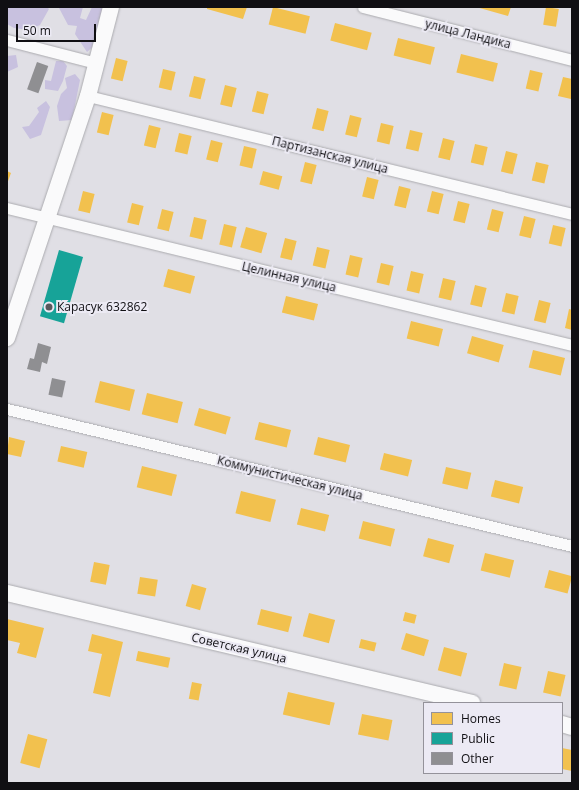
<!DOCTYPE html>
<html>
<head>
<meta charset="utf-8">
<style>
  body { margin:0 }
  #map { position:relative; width:579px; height:790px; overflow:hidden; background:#e0dfe5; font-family:"Open Sans",sans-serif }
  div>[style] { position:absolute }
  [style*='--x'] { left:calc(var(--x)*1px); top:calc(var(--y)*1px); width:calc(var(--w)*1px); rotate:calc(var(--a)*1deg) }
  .forest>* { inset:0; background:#c8c1df }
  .homes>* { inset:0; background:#f2c14e; transform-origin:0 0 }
  .public>* { inset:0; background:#17a398; transform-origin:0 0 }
  .building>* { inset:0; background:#8f8f92; transform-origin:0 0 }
  .roads { filter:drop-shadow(0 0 1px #ababaf) drop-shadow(0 0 1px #ababaf) }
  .street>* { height:11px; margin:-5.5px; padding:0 5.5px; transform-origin:5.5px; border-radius:5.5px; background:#fafafb }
  .secondary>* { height:16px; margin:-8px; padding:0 8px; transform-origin:8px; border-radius:8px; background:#fafafb }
  .dots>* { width:11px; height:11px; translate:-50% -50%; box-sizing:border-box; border:2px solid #eceaf4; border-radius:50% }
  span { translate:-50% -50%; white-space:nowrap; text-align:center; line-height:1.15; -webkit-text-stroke:4px #eceaf4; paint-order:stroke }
  .street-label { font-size:12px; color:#100f13 }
  .poi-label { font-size:12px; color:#100f13 }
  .left { translate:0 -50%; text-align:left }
  .frame { position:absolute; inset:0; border:8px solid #100f13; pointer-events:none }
  .legend { position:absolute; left:423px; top:702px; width:140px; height:72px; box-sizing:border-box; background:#eceaf4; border:1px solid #94929a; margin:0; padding:5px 7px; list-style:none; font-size:12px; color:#100f13 }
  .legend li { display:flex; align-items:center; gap:8px; height:20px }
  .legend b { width:20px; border:1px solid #94929a }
  .scale { position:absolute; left:16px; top:24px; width:80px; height:18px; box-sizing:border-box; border:2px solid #100f13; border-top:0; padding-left:5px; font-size:12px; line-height:14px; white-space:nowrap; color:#100f13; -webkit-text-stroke:3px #eceaf4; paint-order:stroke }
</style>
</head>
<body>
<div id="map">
  <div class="forest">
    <div style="clip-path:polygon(7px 7px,47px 7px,49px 9px,40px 25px,29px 30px,14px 28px,7px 24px)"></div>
    <div style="clip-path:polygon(63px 7px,83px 7px,80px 18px,86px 20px,92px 7px,106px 7px,98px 42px,87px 52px,75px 34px,77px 26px,68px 25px,59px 8px)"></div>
    <div style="clip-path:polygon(16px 55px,18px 67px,7px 72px,7px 56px)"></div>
    <div style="clip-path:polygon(56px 61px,63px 61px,67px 66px,63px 81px,58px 91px,45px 89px,45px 80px,51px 81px)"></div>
    <div style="clip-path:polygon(75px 74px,80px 80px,72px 120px,59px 121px,57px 106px,61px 94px,67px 88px,65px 78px)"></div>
    <div style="clip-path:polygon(46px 101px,50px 107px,41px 135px,30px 139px,22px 127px,29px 126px,39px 112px,37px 108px)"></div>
  </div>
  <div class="homes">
    <div style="clip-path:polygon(207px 7px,247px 7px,243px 19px,207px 9px)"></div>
    <div style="left:273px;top:7px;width:38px;height:18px;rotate:14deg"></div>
    <div style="clip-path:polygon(476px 7px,511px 7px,508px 16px)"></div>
    <div style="left:546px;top:7px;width:13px;height:18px;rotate:9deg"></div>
    <div style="left:335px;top:23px;width:38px;height:18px;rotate:15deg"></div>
    <div style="left:398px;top:38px;width:38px;height:18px;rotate:14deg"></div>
    <div style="left:461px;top:54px;width:38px;height:19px;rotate:14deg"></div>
    <div style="left:116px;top:58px;width:12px;height:21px;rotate:14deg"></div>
    <div style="left:163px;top:69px;width:13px;height:19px;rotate:13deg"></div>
    <div style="left:530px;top:70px;width:13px;height:19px;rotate:13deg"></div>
    <div style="left:194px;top:76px;width:12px;height:21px;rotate:14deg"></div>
    <div style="clip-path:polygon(563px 77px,572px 79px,571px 99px,558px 96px)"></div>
    <div style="left:225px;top:85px;width:12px;height:20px;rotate:14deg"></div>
    <div style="left:257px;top:91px;width:12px;height:21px;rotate:14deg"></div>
    <div style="left:317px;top:108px;width:12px;height:21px;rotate:14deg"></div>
    <div style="left:102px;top:112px;width:12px;height:21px;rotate:14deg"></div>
    <div style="left:350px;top:115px;width:12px;height:20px;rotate:14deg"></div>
    <div style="left:381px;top:123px;width:13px;height:19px;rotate:13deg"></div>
    <div style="left:149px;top:125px;width:12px;height:21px;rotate:14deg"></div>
    <div style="left:410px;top:130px;width:13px;height:19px;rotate:13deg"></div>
    <div style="left:179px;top:133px;width:13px;height:19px;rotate:13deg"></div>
    <div style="left:443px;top:138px;width:12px;height:20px;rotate:14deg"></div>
    <div style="left:211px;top:140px;width:12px;height:20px;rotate:14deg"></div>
    <div style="left:475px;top:144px;width:13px;height:19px;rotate:13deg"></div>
    <div style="left:244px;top:146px;width:13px;height:20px;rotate:13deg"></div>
    <div style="left:506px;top:151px;width:12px;height:21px;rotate:14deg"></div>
    <div style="left:305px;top:162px;width:12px;height:20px;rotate:14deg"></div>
    <div style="left:536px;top:162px;width:13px;height:19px;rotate:13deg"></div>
    <div style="clip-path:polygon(7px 171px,11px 173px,7px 184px)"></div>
    <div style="left:263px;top:171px;width:20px;height:14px;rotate:15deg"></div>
    <div style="left:367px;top:177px;width:12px;height:20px;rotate:14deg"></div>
    <div style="left:399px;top:186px;width:12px;height:20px;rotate:14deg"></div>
    <div style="left:83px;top:191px;width:12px;height:20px;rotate:14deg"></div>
    <div style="left:432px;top:191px;width:12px;height:21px;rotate:14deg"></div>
    <div style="left:458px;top:201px;width:12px;height:20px;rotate:14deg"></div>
    <div style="left:132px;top:203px;width:12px;height:20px;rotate:14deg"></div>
    <div style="left:162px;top:209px;width:12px;height:20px;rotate:14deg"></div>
    <div style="left:492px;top:209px;width:12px;height:21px;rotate:14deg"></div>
    <div style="left:524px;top:216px;width:12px;height:20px;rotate:14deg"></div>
    <div style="left:194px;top:217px;width:13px;height:20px;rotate:13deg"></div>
    <div style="left:224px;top:224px;width:13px;height:21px;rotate:13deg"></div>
    <div style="left:553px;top:225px;width:13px;height:19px;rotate:13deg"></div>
    <div style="left:246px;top:227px;width:22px;height:21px;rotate:16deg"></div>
    <div style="left:285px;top:238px;width:12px;height:20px;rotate:14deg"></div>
    <div style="left:317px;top:247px;width:13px;height:19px;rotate:13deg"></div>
    <div style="left:350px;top:255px;width:13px;height:20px;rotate:13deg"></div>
    <div style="left:381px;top:263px;width:13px;height:20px;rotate:13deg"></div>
    <div style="left:168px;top:269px;width:28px;height:18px;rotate:15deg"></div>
    <div style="left:411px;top:271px;width:13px;height:20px;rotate:13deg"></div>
    <div style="left:443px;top:278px;width:13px;height:20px;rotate:13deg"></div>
    <div style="left:475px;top:285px;width:12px;height:20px;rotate:14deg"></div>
    <div style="left:506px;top:293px;width:13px;height:19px;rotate:13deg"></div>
    <div style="left:286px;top:296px;width:33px;height:17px;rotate:14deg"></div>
    <div style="left:539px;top:300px;width:12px;height:21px;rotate:14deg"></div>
    <div style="clip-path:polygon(569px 309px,572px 310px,572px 330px,565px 328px)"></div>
    <div style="left:411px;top:321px;width:33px;height:18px;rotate:14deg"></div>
    <div style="left:472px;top:336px;width:33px;height:18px;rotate:16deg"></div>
    <div style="left:533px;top:350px;width:33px;height:18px;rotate:14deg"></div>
    <div style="left:100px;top:381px;width:36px;height:22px;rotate:14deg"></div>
    <div style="left:147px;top:393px;width:37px;height:22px;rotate:14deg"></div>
    <div style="left:199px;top:408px;width:33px;height:18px;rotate:16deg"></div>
    <div style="left:259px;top:422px;width:33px;height:18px;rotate:14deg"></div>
    <div style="clip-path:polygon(9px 437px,25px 441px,21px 457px,7px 454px)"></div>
    <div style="left:318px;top:437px;width:33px;height:18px;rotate:14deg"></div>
    <div style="left:61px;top:446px;width:27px;height:16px;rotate:13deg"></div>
    <div style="left:384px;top:453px;width:29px;height:17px;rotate:14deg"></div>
    <div style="left:142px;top:466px;width:36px;height:22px;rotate:14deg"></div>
    <div style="left:446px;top:467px;width:26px;height:17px;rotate:13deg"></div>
    <div style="left:495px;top:480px;width:29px;height:17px;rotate:14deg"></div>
    <div style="left:241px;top:491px;width:36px;height:23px;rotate:14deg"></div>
    <div style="left:301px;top:508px;width:29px;height:17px;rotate:14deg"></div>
    <div style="left:363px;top:521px;width:33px;height:18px;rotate:14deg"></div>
    <div style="left:428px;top:538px;width:27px;height:19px;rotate:15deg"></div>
    <div style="left:485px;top:553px;width:30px;height:18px;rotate:14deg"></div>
    <div style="left:94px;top:562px;width:16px;height:20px;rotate:11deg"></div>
    <div style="left:549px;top:570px;width:24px;height:18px;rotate:15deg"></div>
    <div style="left:140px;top:577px;width:18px;height:17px;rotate:9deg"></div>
    <div style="left:192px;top:584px;width:15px;height:23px;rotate:16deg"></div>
    <div style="left:261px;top:609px;width:32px;height:16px;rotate:14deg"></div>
    <div style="left:405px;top:612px;width:12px;height:9px;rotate:14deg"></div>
    <div style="left:309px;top:613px;width:27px;height:24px;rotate:15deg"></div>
    <div style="clip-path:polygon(7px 619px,44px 628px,36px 658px,17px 653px,20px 643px,7px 640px)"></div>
    <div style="left:406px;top:633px;width:24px;height:17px;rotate:17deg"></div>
    <div style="clip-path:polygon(92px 634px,123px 642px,110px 697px,93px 693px,102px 654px,88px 651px)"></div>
    <div style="left:361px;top:639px;width:16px;height:9px;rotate:14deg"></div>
    <div style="left:444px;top:647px;width:24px;height:24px;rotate:15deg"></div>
    <div style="left:138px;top:651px;width:33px;height:10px;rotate:12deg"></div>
    <div style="left:504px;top:663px;width:18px;height:23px;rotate:13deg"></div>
    <div style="left:548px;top:671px;width:18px;height:22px;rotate:13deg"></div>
    <div style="left:192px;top:682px;width:10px;height:17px;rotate:11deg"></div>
    <div style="left:288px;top:692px;width:48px;height:23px;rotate:13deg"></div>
    <div style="left:362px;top:714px;width:31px;height:21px;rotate:11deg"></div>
    <div style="left:28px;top:734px;width:20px;height:30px;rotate:15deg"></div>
    <div style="clip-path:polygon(562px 748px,572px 750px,572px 771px,562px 769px)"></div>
  </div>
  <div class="public">
    <div style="left:59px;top:250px;width:25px;height:69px;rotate:16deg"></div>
  </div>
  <div class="building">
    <div style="left:37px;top:62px;width:12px;height:29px;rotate:20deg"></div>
    <div style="clip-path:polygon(38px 343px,51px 347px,47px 364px,42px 362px,40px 372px,27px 369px,30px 358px,34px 359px)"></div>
    <div style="left:52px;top:378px;width:14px;height:17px;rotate:12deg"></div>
  </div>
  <div class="roads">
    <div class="street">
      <div style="--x:363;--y:7;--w:216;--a:14.2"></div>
      <div style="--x:7;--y:40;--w:92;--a:14.5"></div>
      <div style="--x:88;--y:96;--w:498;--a:13.7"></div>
      <div style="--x:7;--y:208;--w:581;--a:13.63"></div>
      <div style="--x:7;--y:409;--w:581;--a:13.63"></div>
    </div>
    <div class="secondary">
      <div style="--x:7;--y:338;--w:255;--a:-71.5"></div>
      <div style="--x:88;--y:96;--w:92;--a:-75.5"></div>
      <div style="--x:7;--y:593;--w:478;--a:13.3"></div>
      <div style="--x:562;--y:724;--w:10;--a:17"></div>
    </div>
  </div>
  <div class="dots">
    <div style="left:49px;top:307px;background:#59585c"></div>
  </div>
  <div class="street-label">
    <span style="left:468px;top:34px;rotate:14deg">улица Ландика</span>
    <span style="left:330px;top:155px;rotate:14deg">Партизанская улица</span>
    <span style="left:289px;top:277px;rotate:13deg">Целинная улица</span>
    <span style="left:290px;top:478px;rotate:14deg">Коммунистическая улица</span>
    <span style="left:239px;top:648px;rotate:13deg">Советская улица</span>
  </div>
  <div class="poi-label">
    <span class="left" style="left:57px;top:307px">Карасук 632862</span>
  </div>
  <div class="frame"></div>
  <ul class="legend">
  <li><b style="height:11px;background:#f2c14e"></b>Homes</li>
  <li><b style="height:11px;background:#17a398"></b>Public</li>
  <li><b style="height:11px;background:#8f8f92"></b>Other</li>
  </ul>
  <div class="scale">50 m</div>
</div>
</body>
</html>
